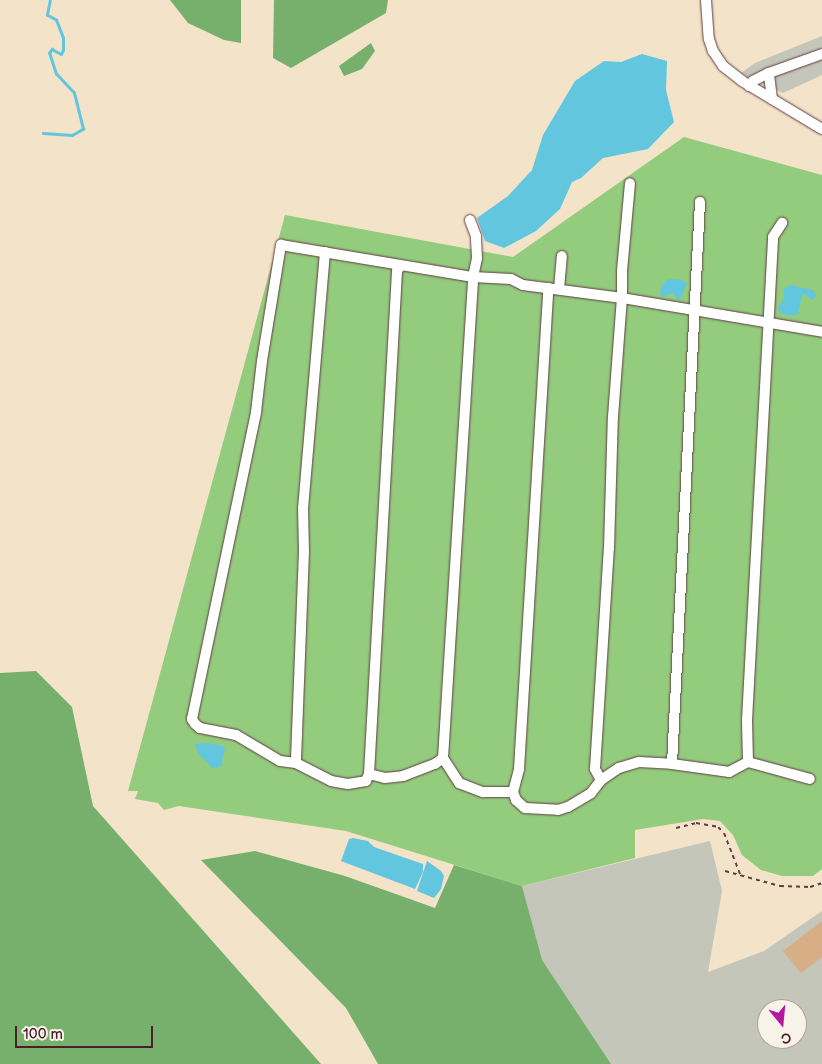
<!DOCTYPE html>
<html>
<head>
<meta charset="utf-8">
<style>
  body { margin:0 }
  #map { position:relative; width:822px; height:1064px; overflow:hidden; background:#f2e3c9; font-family:"Balsamiq Sans",sans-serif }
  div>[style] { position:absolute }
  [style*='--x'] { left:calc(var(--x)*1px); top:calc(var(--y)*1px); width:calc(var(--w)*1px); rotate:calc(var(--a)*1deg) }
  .industrial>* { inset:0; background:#c3c6b9 }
  .green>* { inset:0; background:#94cc7e }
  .forest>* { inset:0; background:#77b06d }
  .water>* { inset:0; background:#61c6de }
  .stream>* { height:2.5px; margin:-1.25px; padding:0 1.25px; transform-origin:1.25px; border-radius:1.25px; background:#61c6de }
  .building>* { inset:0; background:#d8ae86 }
  .path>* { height:2px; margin-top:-1px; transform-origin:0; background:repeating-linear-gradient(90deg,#633c43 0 4px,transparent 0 8px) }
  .roads { filter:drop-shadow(0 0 1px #633c43) drop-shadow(0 0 1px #633c43) }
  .minor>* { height:10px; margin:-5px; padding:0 5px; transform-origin:5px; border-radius:5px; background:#fff }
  span { translate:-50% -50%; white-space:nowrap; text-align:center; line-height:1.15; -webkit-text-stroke:4px #f7f3e8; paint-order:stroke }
  .north { position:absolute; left:757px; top:999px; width:50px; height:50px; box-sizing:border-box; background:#f7f3e8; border:1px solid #b29e9c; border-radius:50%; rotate:163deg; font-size:14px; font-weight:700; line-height:20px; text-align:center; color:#4a1f2b }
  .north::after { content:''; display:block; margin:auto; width:18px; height:22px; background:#b5179e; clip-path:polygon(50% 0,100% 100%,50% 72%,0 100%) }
  .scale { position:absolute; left:15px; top:1026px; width:138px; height:22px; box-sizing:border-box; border:2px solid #4a1f2b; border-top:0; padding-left:6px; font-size:15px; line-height:18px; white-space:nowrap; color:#4a1f2b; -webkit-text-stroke:4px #f7f3e8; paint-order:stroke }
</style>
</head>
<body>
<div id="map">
  <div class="industrial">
    <div style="clip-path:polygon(822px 36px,822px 75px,783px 93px,741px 73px,755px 63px)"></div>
    <div style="clip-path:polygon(evenodd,710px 841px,722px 891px,708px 972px,764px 951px,822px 911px,822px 1064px,611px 1064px,541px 960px,522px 886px,710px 841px,767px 1009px,797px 1009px,797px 1039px,767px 1039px,767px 1009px)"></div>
  </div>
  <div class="green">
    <div style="clip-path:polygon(684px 137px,822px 175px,822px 869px,813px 876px,782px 876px,761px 870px,742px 855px,733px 835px,720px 821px,703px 819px,635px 830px,635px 858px,522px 886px,346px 831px,179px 806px,164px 810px,158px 803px,135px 799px,138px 791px,128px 791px,285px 215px,513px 257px)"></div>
  </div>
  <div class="forest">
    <div style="clip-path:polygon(170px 0,241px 0,241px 43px,224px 40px,188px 23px)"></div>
    <div style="clip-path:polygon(274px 0,388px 0,386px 13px,291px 68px,273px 58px)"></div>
    <div style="clip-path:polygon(371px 43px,375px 51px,362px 69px,344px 76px,339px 66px)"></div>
    <div style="clip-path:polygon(36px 671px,72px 707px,93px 806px,321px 1064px,0 1064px,0 673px)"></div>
    <div style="clip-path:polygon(255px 851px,345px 876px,435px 908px,454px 865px,522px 886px,542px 960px,611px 1064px,378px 1064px,346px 1008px,201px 860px)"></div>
  </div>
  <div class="water">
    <div style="clip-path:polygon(642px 54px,667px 61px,666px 90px,674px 122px,648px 149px,603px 158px,581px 178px,572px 182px,560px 209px,536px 231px,504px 248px,485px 241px,477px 218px,508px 196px,532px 170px,543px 135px,575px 81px,604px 61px,621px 62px)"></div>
    <div style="clip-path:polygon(673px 279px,683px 280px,687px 284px,679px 301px,672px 293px,662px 297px,660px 294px,661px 287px,666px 280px)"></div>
    <div style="clip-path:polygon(790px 285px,813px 290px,816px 296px,812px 300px,803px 293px,798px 314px,789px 316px,780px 313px,778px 308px,784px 298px,784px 289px)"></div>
    <div style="clip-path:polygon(208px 743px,223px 746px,225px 749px,221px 767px,212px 768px,198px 753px,195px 744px)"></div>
    <div style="clip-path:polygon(353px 838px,368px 841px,374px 847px,423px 864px,423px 872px,415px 889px,341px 861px,349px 839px)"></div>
    <div style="clip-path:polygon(427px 861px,441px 871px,444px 876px,441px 889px,434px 898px,417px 891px)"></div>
  </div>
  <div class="stream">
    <div style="--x:43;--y:133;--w:29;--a:4"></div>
    <div style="--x:72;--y:135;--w:13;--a:-29"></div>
    <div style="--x:83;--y:129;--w:37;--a:-104"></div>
    <div style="--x:74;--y:93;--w:26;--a:-133"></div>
    <div style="--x:56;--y:74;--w:22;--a:-108"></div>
    <div style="--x:49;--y:53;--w:5;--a:-53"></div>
    <div style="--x:52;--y:49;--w:10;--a:29"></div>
    <div style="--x:61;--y:54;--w:4;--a:-63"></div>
    <div style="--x:63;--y:50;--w:12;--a:-90"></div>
    <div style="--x:63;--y:38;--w:19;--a:-111"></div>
    <div style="--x:56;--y:20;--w:10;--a:-151"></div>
    <div style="--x:47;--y:15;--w:15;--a:-79"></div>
  </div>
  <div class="building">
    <div style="clip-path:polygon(822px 921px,822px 957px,801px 973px,783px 951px)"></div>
  </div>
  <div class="path">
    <div style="--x:676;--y:828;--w:21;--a:-14"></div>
    <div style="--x:696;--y:823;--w:22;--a:10"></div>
    <div style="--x:718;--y:827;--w:8;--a:45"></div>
    <div style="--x:724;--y:833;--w:44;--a:68.7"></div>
    <div style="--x:725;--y:871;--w:57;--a:15.3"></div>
    <div style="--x:780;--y:886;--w:30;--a:2"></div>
    <div style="--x:810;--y:887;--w:13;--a:-18"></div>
  </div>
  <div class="roads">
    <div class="minor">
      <div style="--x:706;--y:0;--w:39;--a:86"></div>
      <div style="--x:709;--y:39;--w:13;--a:72"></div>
      <div style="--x:713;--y:51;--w:18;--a:56"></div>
      <div style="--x:723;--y:66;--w:24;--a:38"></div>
      <div style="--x:742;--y:81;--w:93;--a:31"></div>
      <div style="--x:749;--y:86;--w:6;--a:-51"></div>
      <div style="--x:753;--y:81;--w:18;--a:-27"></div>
      <div style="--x:772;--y:99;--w:26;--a:-97"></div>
      <div style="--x:769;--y:73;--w:56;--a:-19.7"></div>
      <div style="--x:325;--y:252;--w:257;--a:94.9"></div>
      <div style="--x:303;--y:508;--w:43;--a:88.7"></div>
      <div style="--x:304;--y:551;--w:212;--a:92.2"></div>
      <div style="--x:296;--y:763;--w:39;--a:27"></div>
      <div style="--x:331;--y:781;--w:17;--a:10"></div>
      <div style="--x:348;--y:784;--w:18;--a:-9"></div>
      <div style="--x:366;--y:781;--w:8;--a:-67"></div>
      <div style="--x:369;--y:774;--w:16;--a:14"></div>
      <div style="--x:385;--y:778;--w:18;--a:-6"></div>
      <div style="--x:403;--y:776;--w:34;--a:-21"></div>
      <div style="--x:435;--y:764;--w:10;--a:-37"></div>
      <div style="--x:443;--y:758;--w:30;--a:57"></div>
      <div style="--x:459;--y:783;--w:26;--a:21"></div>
      <div style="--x:483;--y:792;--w:30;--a:0"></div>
      <div style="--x:513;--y:792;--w:9;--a:69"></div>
      <div style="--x:516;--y:800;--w:12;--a:42"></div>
      <div style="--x:525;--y:808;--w:33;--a:3"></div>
      <div style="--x:558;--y:810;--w:10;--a:-17"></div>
      <div style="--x:568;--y:807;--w:27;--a:-31"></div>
      <div style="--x:591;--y:793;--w:16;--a:-52"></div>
      <div style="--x:601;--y:780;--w:22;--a:-34"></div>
      <div style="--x:619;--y:768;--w:21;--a:-17"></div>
      <div style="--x:639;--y:762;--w:33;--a:3"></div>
      <div style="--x:672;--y:764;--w:58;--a:8"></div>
      <div style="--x:729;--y:772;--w:21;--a:-28"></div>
      <div style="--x:748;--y:762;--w:64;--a:15.3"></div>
      <div style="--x:559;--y:289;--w:33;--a:-85"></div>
      <div style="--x:443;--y:758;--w:482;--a:-86.4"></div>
      <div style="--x:473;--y:277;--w:19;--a:-78"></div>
      <div style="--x:477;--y:258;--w:22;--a:-93"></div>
      <div style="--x:476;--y:236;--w:17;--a:-111"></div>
      <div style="--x:748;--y:762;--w:42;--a:-91.4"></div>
      <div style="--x:747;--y:720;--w:484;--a:-86.9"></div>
      <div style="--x:773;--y:237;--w:17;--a:-57"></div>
      <div style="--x:296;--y:763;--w:16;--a:-173"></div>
      <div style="--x:280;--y:761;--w:51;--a:-149.4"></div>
      <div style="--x:236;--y:735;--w:37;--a:-169"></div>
      <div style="--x:200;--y:728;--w:6;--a:-141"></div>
      <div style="--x:195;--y:724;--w:6;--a:-121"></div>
      <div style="--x:192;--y:719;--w:314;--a:-78.2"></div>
      <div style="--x:256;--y:412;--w:51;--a:-83.3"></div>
      <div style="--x:262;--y:361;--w:118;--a:-80.7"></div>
      <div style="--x:281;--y:245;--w:195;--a:9.5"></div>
      <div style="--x:473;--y:277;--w:38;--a:3"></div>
      <div style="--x:511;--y:279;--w:13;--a:27"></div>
      <div style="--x:523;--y:285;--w:100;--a:7.5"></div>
      <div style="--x:622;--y:298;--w:203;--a:9.6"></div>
      <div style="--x:672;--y:764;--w:563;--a:-87.15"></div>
      <div style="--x:369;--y:774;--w:504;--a:-86.81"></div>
      <div style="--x:397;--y:271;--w:7;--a:-56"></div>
      <div style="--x:601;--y:780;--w:13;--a:-119"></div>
      <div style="--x:595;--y:769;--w:221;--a:-86.4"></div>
      <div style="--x:609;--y:548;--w:131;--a:-88.3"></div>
      <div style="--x:613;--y:417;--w:119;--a:-85.7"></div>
      <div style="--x:622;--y:298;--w:27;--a:-90"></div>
      <div style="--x:622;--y:271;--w:88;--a:-84.8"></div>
      <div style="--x:513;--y:792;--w:24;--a:-75"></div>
      <div style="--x:519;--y:769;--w:482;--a:-86.5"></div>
    </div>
  </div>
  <div class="north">С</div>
  <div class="scale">100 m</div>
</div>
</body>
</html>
